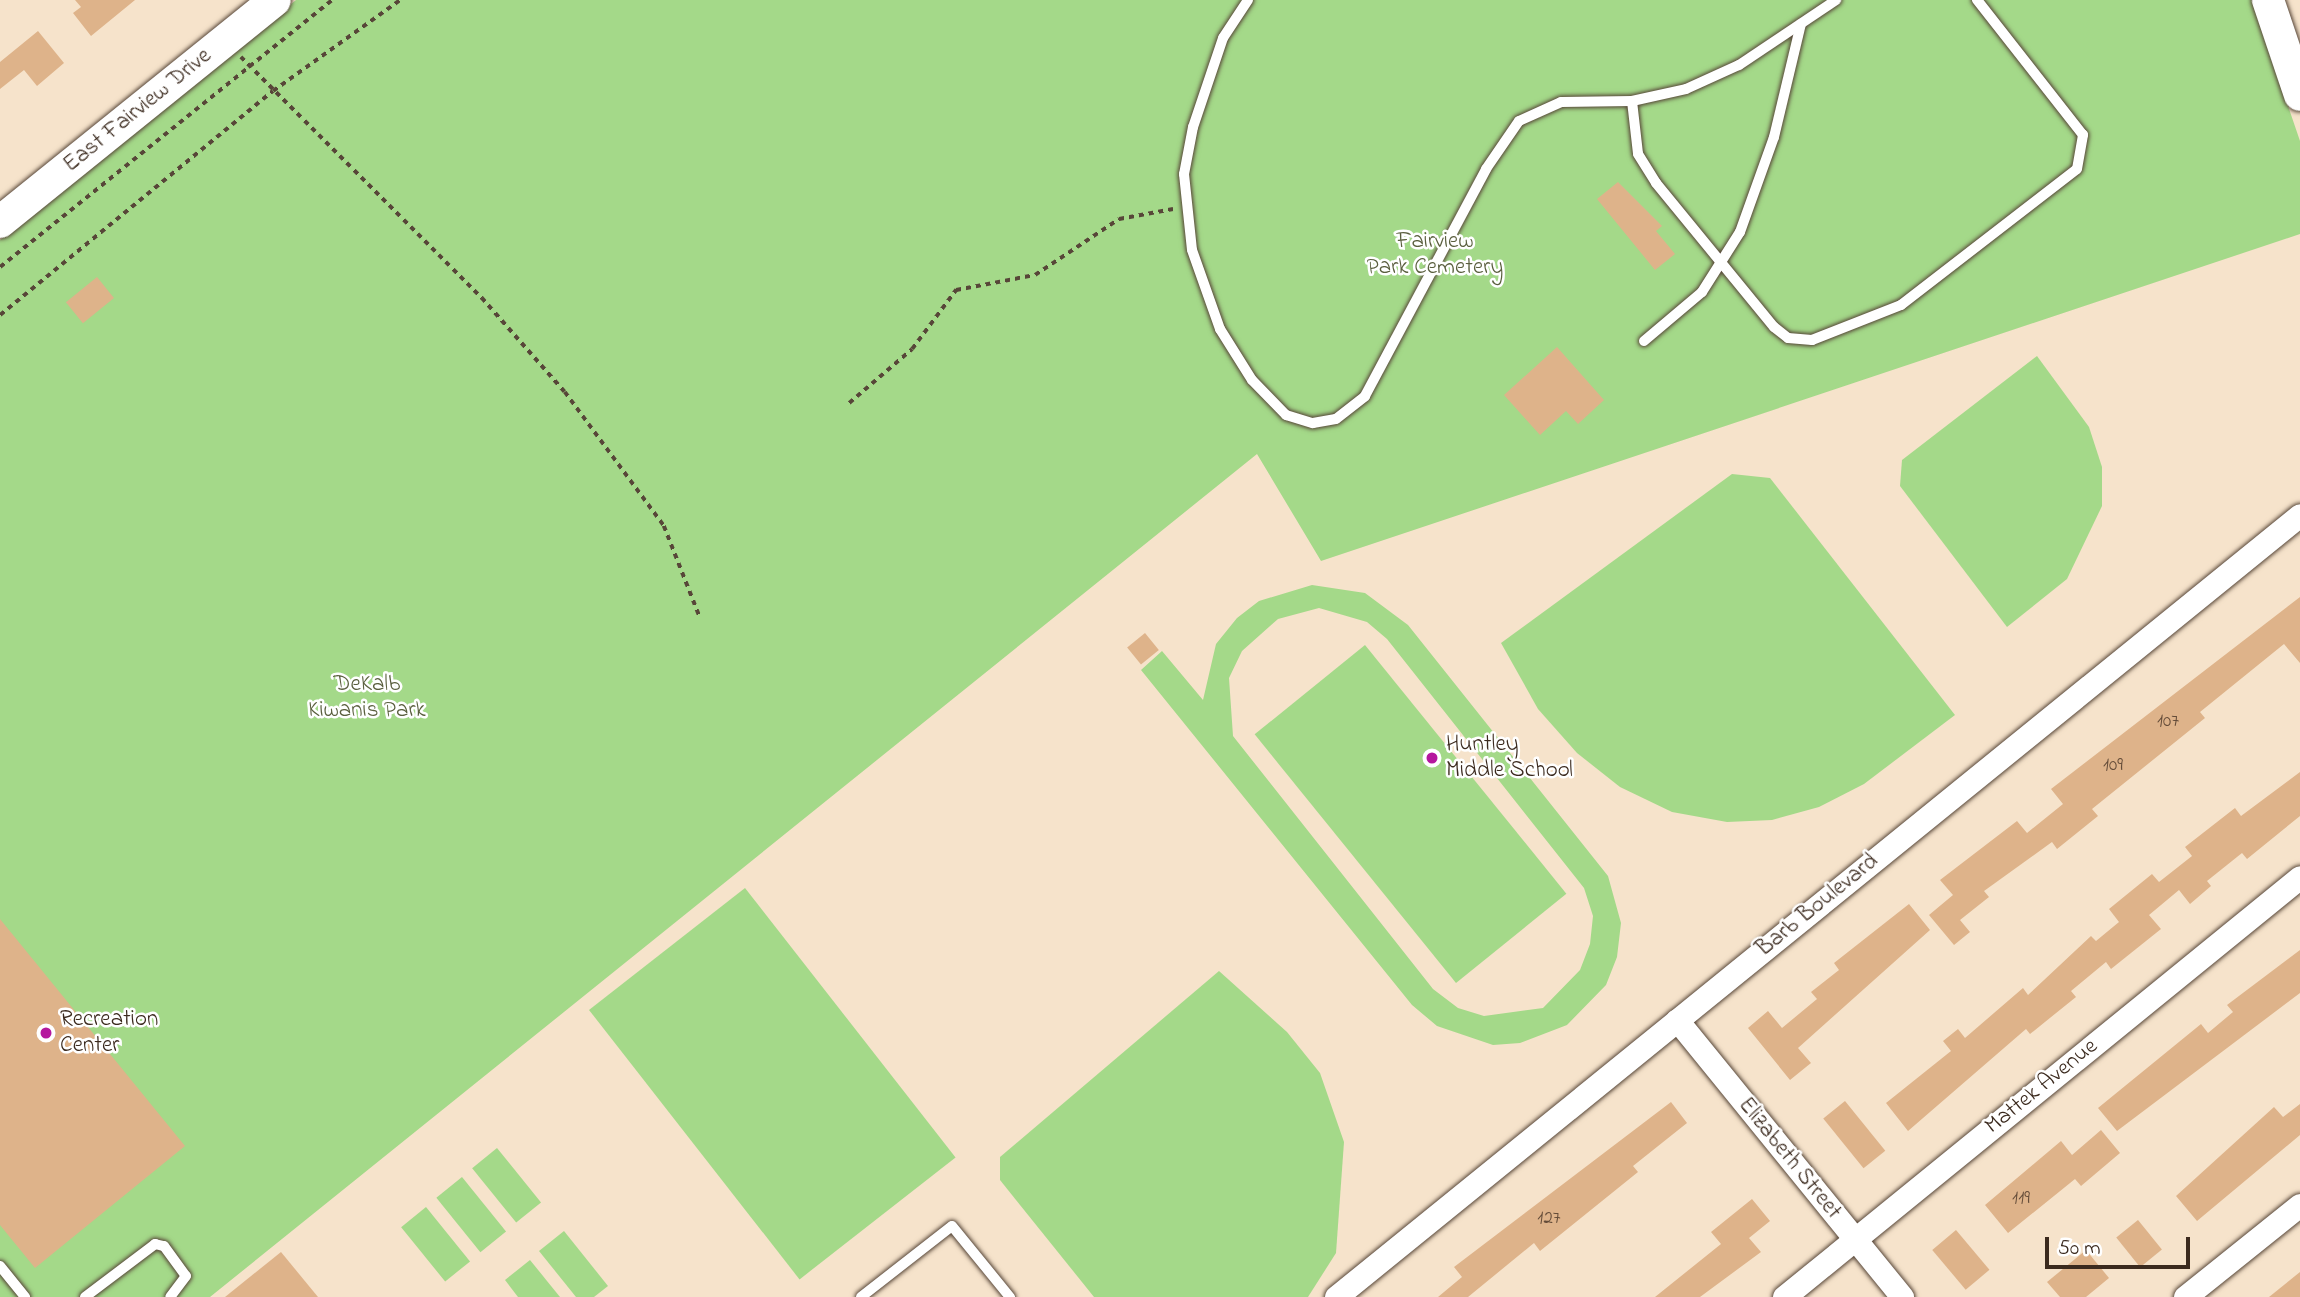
<!DOCTYPE html>
<html>
<head>
<meta charset="utf-8">
<style>
  body { margin:0 }
  #map { position:relative; width:2300px; height:1297px; overflow:hidden; background:#f6e3cb; font-family:"Indie Flower",sans-serif }
  div>[style] { position:absolute }
  [style*='--x'] { left:calc(var(--x)*1px); top:calc(var(--y)*1px); width:calc(var(--w)*1px); rotate:calc(var(--a)*1deg) }
  .green>* { inset:0; background:#a4d989; transform-origin:0 0 }
  .building>* { inset:0; background:#deb38a; transform-origin:0 0 }
  .path>* { height:3.5px; margin-top:-1.75px; transform-origin:0; background:repeating-linear-gradient(90deg,#574638 0 5px,transparent 0 10px) }
  .roads { filter:drop-shadow(0 0 2px #574638) drop-shadow(0 0 2px #574638) }
  .lane>* { height:10px; margin:-5px; padding:0 5px; transform-origin:5px; border-radius:5px; background:#fff }
  .street>* { height:23px; margin:-11.5px; padding:0 11.5px; transform-origin:11.5px; border-radius:11.5px; background:#fff }
  .secondary>* { height:32px; margin:-16px; padding:0 16px; transform-origin:16px; border-radius:16px; background:#fff }
  .dots>* { width:19px; height:19px; translate:-50% -50%; box-sizing:border-box; border:4px solid #fff; border-radius:50% }
  span { translate:-50% -50%; white-space:nowrap; text-align:center; line-height:1.15; -webkit-text-stroke:5px #fff; paint-order:stroke }
  .number-label { font-size:19px; color:#644c39 }
  .number-label span { -webkit-text-stroke-width:0 }
  .street-label { font-size:23px; color:#3b2a1e }
  .park-label { font-size:23px; color:#5a5f3e }
  .poi-label { font-size:23px; color:#3b2a1e }
  .left { translate:0 -50%; text-align:left }
  .scale { position:absolute; left:2045px; top:1237px; width:145px; height:32px; box-sizing:border-box; border:4px solid #3b2a1e; border-top:0; padding-left:9px; font-size:21px; line-height:24px; white-space:nowrap; color:#3b2a1e; -webkit-text-stroke:5px #fff; paint-order:stroke }
</style>
</head>
<body>
<div id="map">
  <div class="green">
    <div style="clip-path:polygon(296px 0,2252px 0,2300px 141px,2300px 234px,1321px 561px,1257px 454px,210px 1297px,0 1297px,0 240px)"></div>
    <div style="clip-path:polygon(2037px 356px,2089px 427px,2102px 467px,2102px 506px,2067px 579px,2007px 627px,1900px 486px,1902px 460px)"></div>
    <div style="clip-path:polygon(1732px 474px,1770px 478px,1955px 715px,1864px 784px,1819px 807px,1772px 820px,1727px 822px,1672px 812px,1620px 787px,1577px 753px,1538px 709px,1501px 643px)"></div>
    <div style="clip-path:polygon(evenodd,1312px 585px,1365px 593px,1408px 625px,1608px 876px,1621px 923px,1617px 957px,1606px 985px,1567px 1025px,1520px 1043px,1493px 1045px,1437px 1026px,1412px 1005px,1141px 670px,1162px 651px,1203px 700px,1216px 644px,1237px 618px,1259px 601px,1312px 585px,1319px 608px,1367px 622px,1387px 639px,1584px 888px,1593px 916px,1590px 944px,1580px 970px,1543px 1008px,1484px 1016px,1458px 1008px,1433px 989px,1233px 736px,1229px 678px,1242px 651px,1278px 619px,1319px 608px)"></div>
    <div style="left:1365px;top:645px;width:320px;height:142px;rotate:51deg"></div>
    <div style="left:745px;top:888px;width:342px;height:198px;rotate:52deg"></div>
    <div style="clip-path:polygon(1219px 971px,1287px 1032px,1320px 1073px,1344px 1142px,1336px 1253px,1308px 1297px,1094px 1297px,1000px 1180px,1000px 1157px)"></div>
    <div style="left:497px;top:1148px;width:70px;height:32px;rotate:51deg"></div>
    <div style="left:462px;top:1177px;width:70px;height:33px;rotate:51deg"></div>
    <div style="left:426px;top:1207px;width:70px;height:32px;rotate:51deg"></div>
    <div style="clip-path:polygon(564px 1231px,608px 1286px,594px 1297px,576px 1297px,539px 1251px)"></div>
    <div style="clip-path:polygon(530px 1260px,560px 1297px,518px 1297px,505px 1280px)"></div>
  </div>
  <div class="building">
    <div style="clip-path:polygon(75px 0,135px 0,91px 36px,73px 13px,81px 7px)"></div>
    <div style="clip-path:polygon(38px 31px,64px 63px,37px 86px,24px 70px,0 89px,0 62px)"></div>
    <div style="clip-path:polygon(1618px 182px,1662px 226px,1656px 231px,1675px 254px,1655px 270px,1597px 199px)"></div>
    <div style="left:97px;top:277px;width:27px;height:40px;rotate:51deg"></div>
    <div style="clip-path:polygon(1557px 347px,1604px 400px,1578px 424px,1566px 411px,1540px 435px,1504px 395px)"></div>
    <div style="clip-path:polygon(2300px 597px,2300px 663px,2284px 644px,2200px 712px,2205px 718px,2092px 809px,2098px 816px,2057px 849px,2052px 842px,1984px 891px,1989px 897px,1960px 920px,1970px 932px,1954px 945px,1929px 915px,1953px 895px,1940px 880px,2017px 821px,2027px 833px,2063px 804px,2051px 789px)"></div>
    <div style="left:1145px;top:633px;width:22px;height:23px;rotate:51deg"></div>
    <div style="clip-path:polygon(2300px 772px,2300px 816px,2247px 859px,2242px 853px,2207px 881px,2211px 886px,2190px 904px,2179px 890px,2149px 915px,2161px 929px,2111px 969px,2106px 962px,2071px 991px,2076px 997px,2030px 1034px,2026px 1029px,1908px 1131px,1886px 1103px,1951px 1051px,1943px 1041px,1958px 1029px,1965px 1038px,2023px 988px,2028px 995px,2091px 936px,2096px 941px,2119px 922px,2109px 909px,2152px 874px,2159px 882px,2192px 856px,2185px 847px,2235px 808px,2241px 816px)"></div>
    <div style="clip-path:polygon(1909px 904px,1930px 930px,1798px 1048px,1811px 1063px,1790px 1080px,1748px 1028px,1768px 1011px,1782px 1028px,1817px 999px,1811px 992px,1839px 970px,1834px 963px)"></div>
    <div style="clip-path:polygon(0 919px,185px 1146px,35px 1268px,0 1225px)"></div>
    <div style="clip-path:polygon(2300px 950px,2300px 993px,2117px 1131px,2098px 1108px,2201px 1024px,2208px 1033px,2233px 1012px,2227px 1005px)"></div>
    <div style="left:1845px;top:1101px;width:64px;height:28px;rotate:51deg"></div>
    <div style="clip-path:polygon(1671px 1102px,1687px 1123px,1633px 1166px,1638px 1172px,1540px 1251px,1534px 1243px,1468px 1297px,1438px 1297px,1462px 1277px,1454px 1267px)"></div>
    <div style="clip-path:polygon(2300px 1104px,2300px 1135px,2197px 1221px,2176px 1196px,2274px 1107px,2283px 1117px)"></div>
    <div style="clip-path:polygon(2101px 1130px,2120px 1153px,2081px 1186px,2075px 1179px,2008px 1233px,1985px 1205px,2061px 1141px,2072px 1155px)"></div>
    <div style="clip-path:polygon(1752px 1199px,1770px 1221px,1749px 1238px,1761px 1252px,1700px 1297px,1655px 1297px,1721px 1244px,1711px 1232px)"></div>
    <div style="left:2138px;top:1220px;width:38px;height:28px;rotate:51deg"></div>
    <div style="left:1956px;top:1230px;width:52px;height:31px;rotate:50deg"></div>
    <div style="clip-path:polygon(2086px 1250px,2109px 1278px,2086px 1297px,2060px 1297px,2047px 1282px)"></div>
    <div style="clip-path:polygon(281px 1252px,318px 1297px,225px 1297px)"></div>
    <div style="clip-path:polygon(2300px 1272px,2300px 1297px,2269px 1297px)"></div>
  </div>
  <div class="path">
    <div style="--x:241;--y:57;--w:341;--a:45"></div>
    <div style="--x:482;--y:298;--w:125;--a:48.6"></div>
    <div style="--x:565;--y:392;--w:167;--a:53.5"></div>
    <div style="--x:664;--y:526;--w:96;--a:68.5"></div>
    <div style="--x:0;--y:267;--w:426;--a:-38.8"></div>
    <div style="--x:0;--y:315;--w:353;--a:-39.4"></div>
    <div style="--x:273;--y:91;--w:156;--a:-35.6"></div>
    <div style="--x:849;--y:403;--w:83;--a:-40.6"></div>
    <div style="--x:912;--y:349;--w:74;--a:-53.3"></div>
    <div style="--x:956;--y:290;--w:80;--a:-10.8"></div>
    <div style="--x:1035;--y:275;--w:101;--a:-33.7"></div>
    <div style="--x:1119;--y:219;--w:55;--a:-10.5"></div>
  </div>
  <div class="roads">
    <div class="lane">
      <div style="--x:1248;--y:0;--w:45;--a:123.3"></div>
      <div style="--x:1223;--y:38;--w:94;--a:108.6"></div>
      <div style="--x:1193;--y:127;--w:48;--a:100.8"></div>
      <div style="--x:1184;--y:174;--w:76;--a:84"></div>
      <div style="--x:1192;--y:250;--w:84;--a:70.5"></div>
      <div style="--x:1220;--y:329;--w:60;--a:57.9"></div>
      <div style="--x:1252;--y:380;--w:49;--a:45.8"></div>
      <div style="--x:1286;--y:415;--w:28;--a:17"></div>
      <div style="--x:1313;--y:423;--w:23;--a:-10"></div>
      <div style="--x:1336;--y:419;--w:37;--a:-38"></div>
      <div style="--x:1365;--y:396;--w:257;--a:-61.9"></div>
      <div style="--x:1486;--y:169;--w:58;--a:-55.5"></div>
      <div style="--x:1519;--y:121;--w:46;--a:-24.3"></div>
      <div style="--x:1561;--y:102;--w:71;--a:-0.8"></div>
      <div style="--x:1632;--y:101;--w:55;--a:-12.5"></div>
      <div style="--x:1686;--y:89;--w:58;--a:-24.4"></div>
      <div style="--x:1739;--y:65;--w:117;--a:-33.8"></div>
      <div style="--x:1632;--y:101;--w:53;--a:83.5"></div>
      <div style="--x:1638;--y:154;--w:34;--a:58"></div>
      <div style="--x:1656;--y:183;--w:186;--a:50.7"></div>
      <div style="--x:1774;--y:327;--w:18;--a:38"></div>
      <div style="--x:1788;--y:338;--w:24;--a:5"></div>
      <div style="--x:1812;--y:340;--w:96;--a:-21.5"></div>
      <div style="--x:1901;--y:305;--w:222;--a:-37.7"></div>
      <div style="--x:2077;--y:169;--w:35;--a:-80"></div>
      <div style="--x:2083;--y:135;--w:172;--a:-128.1"></div>
      <div style="--x:1644;--y:341;--w:76;--a:-40.2"></div>
      <div style="--x:1702;--y:292;--w:71;--a:-57.7"></div>
      <div style="--x:1740;--y:232;--w:101;--a:-70.3"></div>
      <div style="--x:1774;--y:137;--w:116;--a:-76.6"></div>
      <div style="--x:0;--y:1266;--w:40;--a:51"></div>
      <div style="--x:85;--y:1297;--w:88;--a:-37.1"></div>
      <div style="--x:155;--y:1244;--w:9;--a:13"></div>
      <div style="--x:164;--y:1246;--w:37;--a:54"></div>
      <div style="--x:186;--y:1276;--w:26;--a:127"></div>
      <div style="--x:861;--y:1297;--w:115;--a:-38"></div>
      <div style="--x:952;--y:1226;--w:92;--a:50.8"></div>
    </div>
    <div class="street">
      <div style="--x:1677;--y:1020;--w:357;--a:50.9"></div>
      <div style="--x:1336;--y:1297;--w:1241;--a:-39.05"></div>
      <div style="--x:1784;--y:1297;--w:665;--a:-39.14"></div>
      <div style="--x:2185;--y:1297;--w:147;--a:-38.7"></div>
    </div>
    <div class="secondary">
      <div style="--x:2268;--y:0;--w:100;--a:71.4"></div>
      <div style="--x:0;--y:222;--w:353;--a:-38.9"></div>
    </div>
  </div>
  <div class="dots">
    <div style="left:1432px;top:758px;background:#b5179e"></div>
    <div style="left:46px;top:1033px;background:#b5179e"></div>
  </div>
  <div class="number-label">
    <span style="left:2168px;top:722px">107</span>
    <span style="left:2113px;top:766px">109</span>
    <span style="left:2021px;top:1199px">119</span>
    <span style="left:1549px;top:1219px">127</span>
  </div>
  <div class="street-label">
    <span style="left:138px;top:111px;rotate:-39deg">East Fairview Drive</span>
    <span style="left:1818px;top:906px;rotate:-39deg">Barb Boulevard</span>
    <span style="left:2042px;top:1087px;rotate:-39deg">Mattek Avenue</span>
    <span style="left:1789px;top:1159px;rotate:51deg">Elizabeth Street</span>
  </div>
  <div class="park-label">
    <span style="left:1435px;top:255px">Fairview<br>Park Cemetery</span>
    <span style="left:367px;top:698px">DeKalb<br>Kiwanis Park</span>
  </div>
  <div class="poi-label">
    <span class="left" style="left:1446px;top:758px">Huntley<br>Middle School</span>
    <span class="left" style="left:60px;top:1033px">Recreation<br>Center</span>
  </div>
  <div class="scale">50 m</div>
</div>
</body>
</html>
